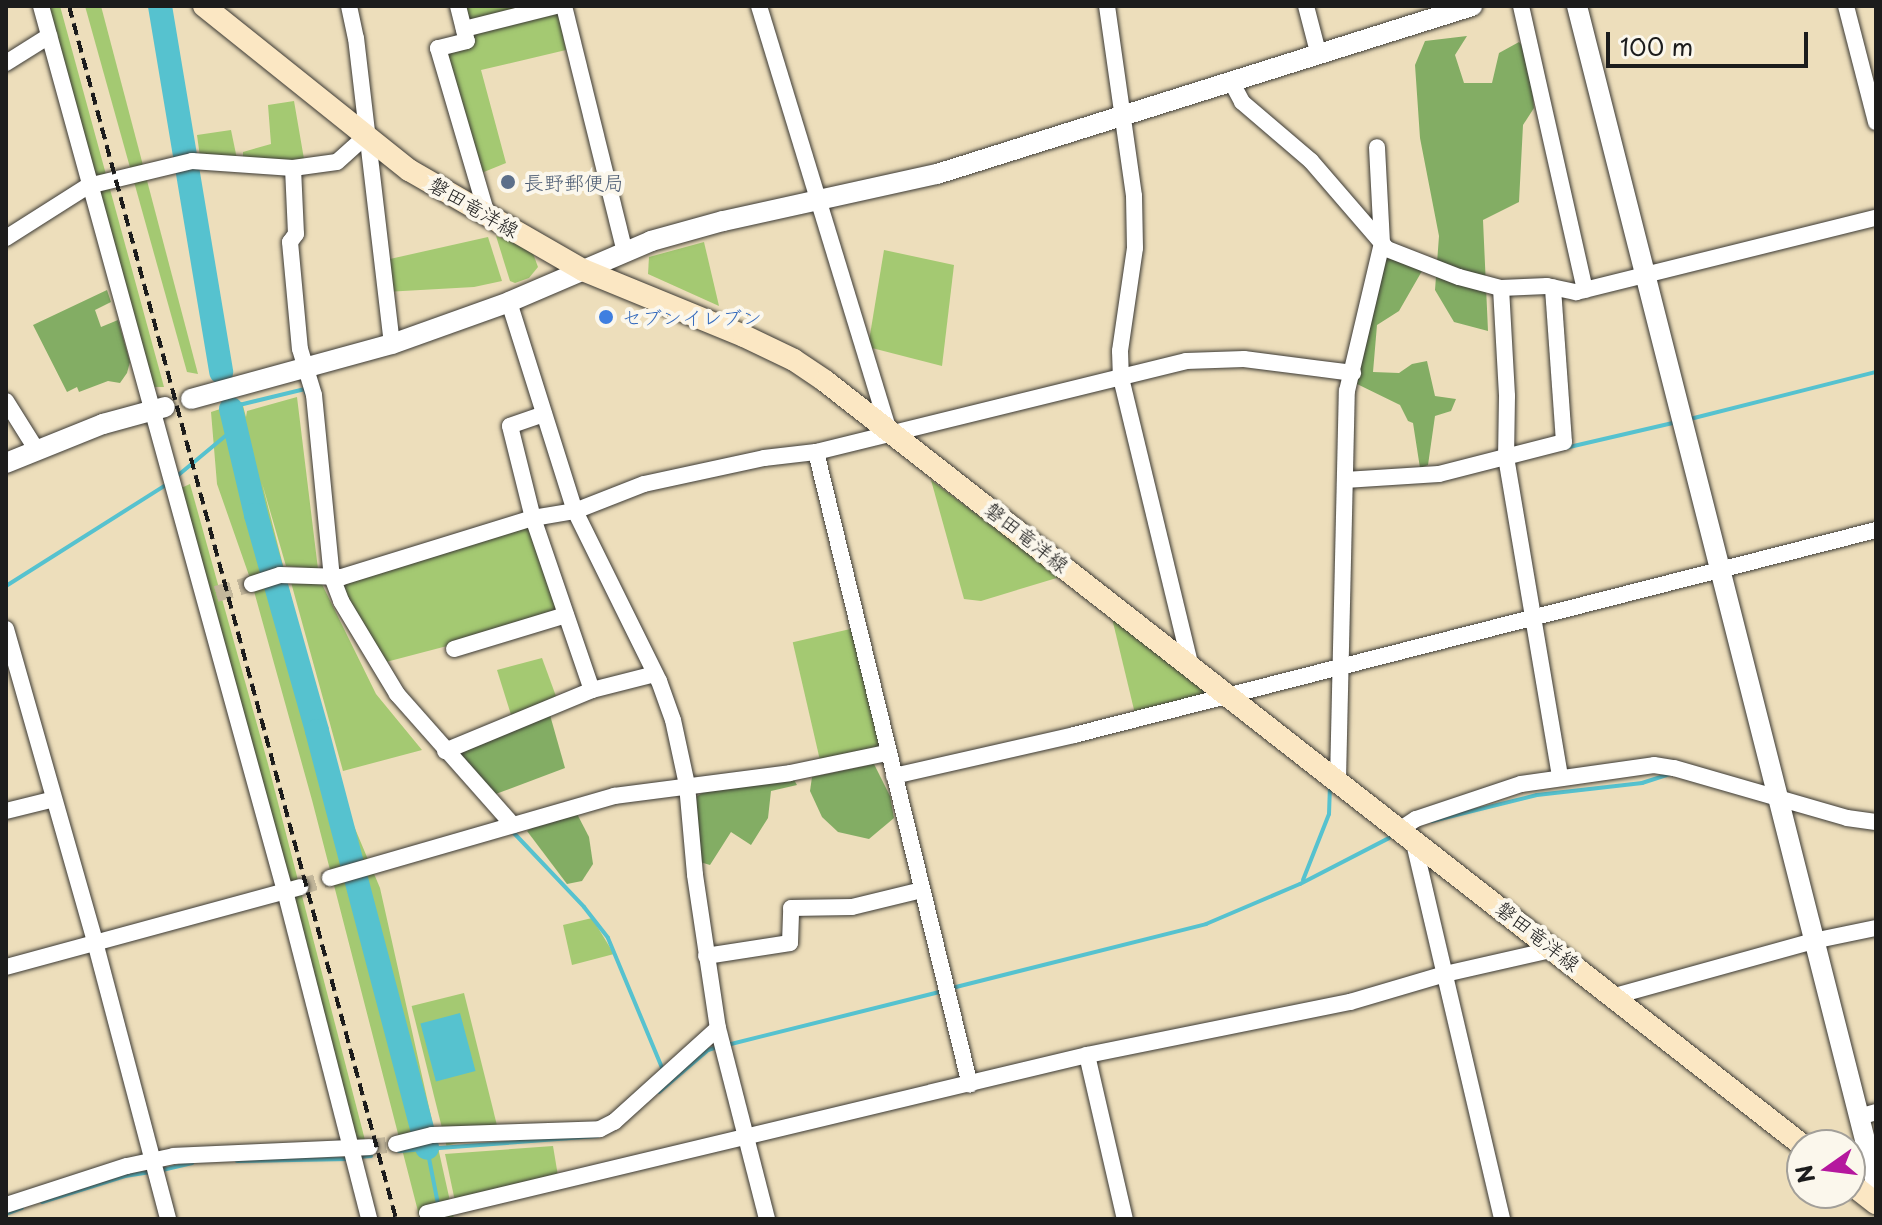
<!DOCTYPE html>
<html>
<head>
<meta charset="utf-8">
<style>
  body { margin:0 }
  #map { position:relative; width:1882px; height:1225px; overflow:hidden; background:#eddebb; font-family:"Playpen Sans","Klee One",sans-serif }
  div>[style] { position:absolute }
  [style*='--x'] { left:calc(var(--x)*1px); top:calc(var(--y)*1px); width:calc(var(--w)*1px); rotate:calc(var(--a)*1deg) }
  .green>* { inset:0; background:#a4c972; transform-origin:0 0 }
  .forest>* { inset:0; background:#83ad64 }
  .water>* { inset:0; background:#56c2cf; transform-origin:0 0 }
  .stream>* { height:4px; margin:-2px; padding:0 2px; transform-origin:2px; border-radius:2px; background:#56c2cf }
  .river>* { height:24px; margin:-12px; padding:0 12px; transform-origin:12px; border-radius:12px; background:#56c2cf }
  .minor-tunnel>* { height:16px; margin-top:-8px; transform-origin:0; background:repeating-linear-gradient(90deg,#c3b79b 0 16px,transparent 0 24px) }
  .roads { filter:drop-shadow(0 0 2px #3b3934) drop-shadow(0 0 2px #3b3934) }
  .minor>* { height:16px; margin:-8px; padding:0 8px; transform-origin:8px; border-radius:8px; background:#fff }
  .tertiary>* { height:20px; margin:-10px; padding:0 10px; transform-origin:10px; border-radius:10px; background:#fff }
  .secondary>* { height:22px; margin:-11px; padding:0 11px; transform-origin:11px; border-radius:11px; background:#fbe7c3 }
  .rail>* { height:4px; margin-top:-2px; transform-origin:0; background:repeating-linear-gradient(90deg,#1c1c1c 0 12px,transparent 0 18px) }
  .dots>* { width:22px; height:22px; translate:-50% -50%; box-sizing:border-box; border:4px solid #fbf7ec; border-radius:50% }
  span { translate:-50% -50%; white-space:nowrap; text-align:center; line-height:1.15; -webkit-text-stroke:8px #fbf7ec; paint-order:stroke }
  .service-label { font-size:20px; color:#4e5e75 }
  .left { translate:0 -50%; text-align:left }
  .street-label { font-size:20px; color:#1c1c1c }
  .shop-label { font-size:20px; color:#366cbe }
  .frame { position:absolute; inset:0; border:8px solid #1c1c1c; pointer-events:none }
  .north { position:absolute; left:1786px; top:1129px; width:80px; height:80px; box-sizing:border-box; background:#fbf7ec; border:2px solid #a29f99; border-radius:50%; rotate:256deg; font-size:22px; font-weight:700; line-height:32px; text-align:center; color:#1c1c1c }
  .north::after { content:''; display:block; margin:auto; width:28px; height:36px; background:#b5179e; clip-path:polygon(50% 0,100% 100%,50% 72%,0 100%) }
  .scale { position:absolute; left:1606px; top:32px; width:202px; height:36px; box-sizing:border-box; border:4px solid #1c1c1c; border-top:0; padding-left:10px; font-size:24px; line-height:28px; white-space:nowrap; color:#1c1c1c; -webkit-text-stroke:6px #fbf7ec; paint-order:stroke }
</style>
</head>
<body>
<div id="map">
  <div class="green">
    <div style="clip-path:polygon(41px 6px,60px 6px,164px 387px,149px 387px)"></div>
    <div style="clip-path:polygon(85px 6px,101px 6px,198px 374px,187px 372px)"></div>
    <div style="clip-path:polygon(458px 6px,557px 6px,566px 50px,481px 70px,506px 163px,474px 176px,438px 48px,466px 41px)"></div>
    <div style="clip-path:polygon(294px 101px,304px 159px,291px 163px,243px 159px,243px 152px,271px 144px,268px 105px)"></div>
    <div style="clip-path:polygon(231px 130px,237px 159px,200px 157px,197px 135px)"></div>
    <div style="clip-path:polygon(496px 236px,531px 248px,538px 267px,529px 278px,515px 283px,510px 281px)"></div>
    <div style="clip-path:polygon(488px 237px,502px 281px,474px 287px,385px 292px,381px 261px)"></div>
    <div style="clip-path:polygon(704px 242px,719px 306px,648px 274px,649px 257px)"></div>
    <div style="clip-path:polygon(884px 250px,954px 265px,942px 366px,868px 347px)"></div>
    <div style="clip-path:polygon(297px 397px,318px 569px,286px 566px,262px 483px,343px 800px,380px 888px,454px 1219px,420px 1219px,312px 800px,252px 584px,217px 484px,211px 412px,242px 402px,246px 417px,247px 411px)"></div>
    <div style="clip-path:polygon(931px 480px,1060px 577px,981px 601px,964px 599px)"></div>
    <div style="clip-path:polygon(190px 484px,268px 764px,367px 1148px,352px 1148px,179px 489px)"></div>
    <div style="clip-path:polygon(528px 519px,561px 616px,386px 662px,334px 583px)"></div>
    <div style="clip-path:polygon(289px 575px,318px 576px,376px 694px,422px 750px,343px 771px)"></div>
    <div style="clip-path:polygon(1111px 614px,1214px 692px,1136px 718px)"></div>
    <div style="left:859px;top:627px;width:129px;height:68px;rotate:77deg"></div>
    <div style="clip-path:polygon(542px 658px,557px 699px,512px 718px,497px 670px)"></div>
    <div style="clip-path:polygon(592px 918px,614px 954px,572px 965px,563px 925px)"></div>
    <div style="left:464px;top:993px;width:144px;height:54px;rotate:76deg"></div>
    <div style="clip-path:polygon(553px 1146px,559px 1182px,456px 1206px,445px 1154px)"></div>
  </div>
  <div class="forest">
    <div style="clip-path:polygon(1467px 36px,1455px 55px,1464px 83px,1492px 83px,1499px 53px,1519px 42px,1524px 48px,1531px 75px,1534px 108px,1523px 125px,1519px 202px,1483px 220px,1488px 331px,1454px 322px,1435px 290px,1439px 236px,1420px 138px,1415px 65px,1425px 41px)"></div>
    <div style="clip-path:polygon(1381px 249px,1426px 264px,1399px 311px,1377px 325px,1373px 372px,1399px 373px,1412px 364px,1427px 361px,1435px 396px,1456px 399px,1451px 411px,1435px 416px,1428px 465px,1420px 468px,1413px 423px,1408px 421px,1400px 405px,1357px 384px)"></div>
    <div style="clip-path:polygon(107px 290px,111px 302px,95px 310px,101px 327px,118px 320px,130px 362px,127px 373px,120px 383px,108px 381px,79px 392px,77px 387px,67px 392px,33px 325px)"></div>
    <div style="clip-path:polygon(548px 708px,565px 768px,493px 795px,451px 749px)"></div>
    <div style="clip-path:polygon(874px 764px,890px 796px,894px 818px,869px 839px,838px 832px,822px 817px,810px 791px,812px 777px)"></div>
    <div style="clip-path:polygon(790px 773px,797px 785px,771px 791px,768px 818px,751px 845px,731px 832px,710px 865px,700px 862px,696px 797px,720px 781px)"></div>
    <div style="clip-path:polygon(574px 808px,589px 837px,593px 864px,582px 881px,567px 884px,527px 831px,557px 813px)"></div>
  </div>
  <div class="water">
    <div style="left:460px;top:1013px;width:60px;height:41px;rotate:75deg"></div>
  </div>
  <div class="stream">
    <div style="--x:1690;--y:419;--w:192;--a:-14.2"></div>
    <div style="--x:1565;--y:448;--w:115;--a:-13.1"></div>
    <div style="--x:176;--y:477;--w:77;--a:-39.7"></div>
    <div style="--x:235;--y:428;--w:22;--a:-90"></div>
    <div style="--x:235;--y:406;--w:72;--a:-13.7"></div>
    <div style="--x:305;--y:389;--w:4;--a:76"></div>
    <div style="--x:6;--y:586;--w:193;--a:-32.3"></div>
    <div style="--x:1432;--y:821;--w:108;--a:-13.9"></div>
    <div style="--x:1537;--y:795;--w:106;--a:-6.5"></div>
    <div style="--x:1642;--y:783;--w:29;--a:-18"></div>
    <div style="--x:512;--y:831;--w:105;--a:46.5"></div>
    <div style="--x:584;--y:907;--w:39;--a:52"></div>
    <div style="--x:608;--y:938;--w:143;--a:67.4"></div>
    <div style="--x:1303;--y:880;--w:71;--a:-68.5"></div>
    <div style="--x:1329;--y:814;--w:26;--a:-88"></div>
    <div style="--x:952;--y:988;--w:262;--a:-14.1"></div>
    <div style="--x:1206;--y:924;--w:102;--a:-23.1"></div>
    <div style="--x:1300;--y:884;--w:100;--a:-27.3"></div>
    <div style="--x:727;--y:1045;--w:223;--a:-14"></div>
    <div style="--x:659;--y:1092;--w:65;--a:-40.6"></div>
    <div style="--x:708;--y:1050;--w:10;--a:-17"></div>
    <div style="--x:427;--y:1148;--w:57;--a:78.9"></div>
    <div style="--x:399;--y:1151;--w:199;--a:-4.3"></div>
    <div style="--x:357;--y:1157;--w:14;--a:-4"></div>
    <div style="--x:237;--y:1161;--w:111;--a:-1"></div>
    <div style="--x:158;--y:1171;--w:35;--a:-13"></div>
    <div style="--x:42;--y:1202;--w:87;--a:-17.4"></div>
    <div style="--x:125;--y:1176;--w:24;--a:-9"></div>
    <div style="--x:6;--y:1214;--w:17;--a:-21"></div>
  </div>
  <div class="river">
    <div style="--x:160;--y:6;--w:371;--a:80.5"></div>
    <div style="--x:231;--y:409;--w:109;--a:76.7"></div>
    <div style="--x:256;--y:515;--w:224;--a:74.2"></div>
    <div style="--x:317;--y:731;--w:431;--a:75.2"></div>
  </div>
  <div class="minor-tunnel">
    <div style="--x:216;--y:594;--w:37;--a:-16"></div>
    <div style="--x:300;--y:887;--w:31;--a:-17"></div>
    <div style="--x:370;--y:1147;--w:26;--a:-7"></div>
  </div>
  <div class="roads">
    <div class="minor">
      <div style="--x:41;--y:6;--w:918;--a:74.59"></div>
      <div style="--x:285;--y:891;--w:339;--a:75.6"></div>
      <div style="--x:349;--y:6;--w:33;--a:78"></div>
      <div style="--x:356;--y:38;--w:308;--a:83.3"></div>
      <div style="--x:458;--y:6;--w:36;--a:76"></div>
      <div style="--x:467;--y:41;--w:30;--a:166"></div>
      <div style="--x:438;--y:48;--w:174;--a:73.6"></div>
      <div style="--x:564;--y:6;--w:253;--a:76.1"></div>
      <div style="--x:759;--y:6;--w:443;--a:73"></div>
      <div style="--x:1107;--y:6;--w:192;--a:81.9"></div>
      <div style="--x:1134;--y:196;--w:52;--a:88.9"></div>
      <div style="--x:1135;--y:248;--w:104;--a:98.3"></div>
      <div style="--x:1120;--y:351;--w:27;--a:88"></div>
      <div style="--x:1121;--y:378;--w:293;--a:76.4"></div>
      <div style="--x:1306;--y:6;--w:48;--a:75.4"></div>
      <div style="--x:1521;--y:6;--w:291;--a:77.3"></div>
      <div style="--x:1846;--y:6;--w:120;--a:75.5"></div>
      <div style="--x:464;--y:29;--w:95;--a:-14"></div>
      <div style="--x:6;--y:63;--w:51;--a:-32.1"></div>
      <div style="--x:1231;--y:81;--w:24;--a:62"></div>
      <div style="--x:1242;--y:102;--w:91;--a:40.5"></div>
      <div style="--x:1311;--y:161;--w:116;--a:49.2"></div>
      <div style="--x:1387;--y:249;--w:77;--a:21.3"></div>
      <div style="--x:1459;--y:277;--w:43;--a:14.7"></div>
      <div style="--x:1501;--y:288;--w:46;--a:-2.5"></div>
      <div style="--x:1547;--y:286;--w:30;--a:12"></div>
      <div style="--x:1576;--y:292;--w:309;--a:-13.9"></div>
      <div style="--x:293;--y:168;--w:66;--a:87.4"></div>
      <div style="--x:296;--y:234;--w:10;--a:127"></div>
      <div style="--x:290;--y:242;--w:107;--a:84.7"></div>
      <div style="--x:300;--y:349;--w:48;--a:73.1"></div>
      <div style="--x:314;--y:395;--w:183;--a:84.4"></div>
      <div style="--x:332;--y:577;--w:26;--a:69"></div>
      <div style="--x:341;--y:601;--w:109;--a:58.9"></div>
      <div style="--x:397;--y:694;--w:175;--a:48.5"></div>
      <div style="--x:6;--y:238;--w:97;--a:-32.4"></div>
      <div style="--x:88;--y:186;--w:107;--a:-13.5"></div>
      <div style="--x:192;--y:161;--w:101;--a:4"></div>
      <div style="--x:293;--y:168;--w:44;--a:-7.8"></div>
      <div style="--x:337;--y:162;--w:38;--a:-42"></div>
      <div style="--x:1501;--y:288;--w:108;--a:86.8"></div>
      <div style="--x:1507;--y:396;--w:61;--a:90.9"></div>
      <div style="--x:1506;--y:457;--w:325;--a:80.4"></div>
      <div style="--x:509;--y:302;--w:219;--a:72.5"></div>
      <div style="--x:575;--y:511;--w:190;--a:63.7"></div>
      <div style="--x:659;--y:681;--w:41;--a:70.3"></div>
      <div style="--x:673;--y:720;--w:66;--a:77.8"></div>
      <div style="--x:687;--y:785;--w:90;--a:84.9"></div>
      <div style="--x:695;--y:875;--w:155;--a:81.5"></div>
      <div style="--x:718;--y:1028;--w:197;--a:75.6"></div>
      <div style="--x:6;--y:401;--w:57;--a:58"></div>
      <div style="--x:544;--y:414;--w:36;--a:161"></div>
      <div style="--x:510;--y:426;--w:95;--a:76"></div>
      <div style="--x:533;--y:518;--w:182;--a:71.1"></div>
      <div style="--x:816;--y:452;--w:651;--a:76.33"></div>
      <div style="--x:1345;--y:480;--w:94;--a:-3.7"></div>
      <div style="--x:1439;--y:474;--w:129;--a:-14.4"></div>
      <div style="--x:1564;--y:442;--w:155;--a:-94.1"></div>
      <div style="--x:252;--y:584;--w:29;--a:-18"></div>
      <div style="--x:280;--y:575;--w:62;--a:1.8"></div>
      <div style="--x:342;--y:577;--w:200;--a:-17.2"></div>
      <div style="--x:533;--y:518;--w:43;--a:-9.5"></div>
      <div style="--x:575;--y:511;--w:74;--a:-21.4"></div>
      <div style="--x:644;--y:484;--w:123;--a:-12.2"></div>
      <div style="--x:764;--y:458;--w:52;--a:-6.6"></div>
      <div style="--x:816;--y:452;--w:381;--a:-13.8"></div>
      <div style="--x:1186;--y:361;--w:58;--a:-2"></div>
      <div style="--x:1244;--y:359;--w:110;--a:7.3"></div>
      <div style="--x:6;--y:629;--w:325;--a:74.1"></div>
      <div style="--x:95;--y:942;--w:286;--a:75.2"></div>
      <div style="--x:454;--y:649;--w:117;--a:-16.9"></div>
      <div style="--x:445;--y:751;--w:159;--a:-22.5"></div>
      <div style="--x:592;--y:690;--w:65;--a:-14.3"></div>
      <div style="--x:894;--y:776;--w:185;--a:-12.8"></div>
      <div style="--x:1074;--y:735;--w:828;--a:-14.34"></div>
      <div style="--x:1338;--y:780;--w:389;--a:-88.7"></div>
      <div style="--x:1347;--y:391;--w:152;--a:-76.7"></div>
      <div style="--x:1382;--y:243;--w:96;--a:-93"></div>
      <div style="--x:6;--y:811;--w:49;--a:-14"></div>
      <div style="--x:1401;--y:829;--w:18;--a:-34"></div>
      <div style="--x:1416;--y:819;--w:111;--a:-18.4"></div>
      <div style="--x:1521;--y:784;--w:134;--a:-8.1"></div>
      <div style="--x:1654;--y:765;--w:20;--a:9"></div>
      <div style="--x:1674;--y:768;--w:180;--a:16.1"></div>
      <div style="--x:1847;--y:818;--w:29;--a:8"></div>
      <div style="--x:1413;--y:839;--w:390;--a:76.8"></div>
      <div style="--x:330;--y:878;--w:296;--a:-16.1"></div>
      <div style="--x:614;--y:796;--w:177;--a:-7.4"></div>
      <div style="--x:790;--y:773;--w:99;--a:-11.7"></div>
      <div style="--x:706;--y:956;--w:85;--a:-8.8"></div>
      <div style="--x:790;--y:943;--w:35;--a:-88"></div>
      <div style="--x:791;--y:908;--w:61;--a:-0.9"></div>
      <div style="--x:852;--y:907;--w:72;--a:-13.7"></div>
      <div style="--x:6;--y:967;--w:305;--a:-15.2"></div>
      <div style="--x:1615;--y:996;--w:205;--a:-15.5"></div>
      <div style="--x:1813;--y:941;--w:64;--a:-11.7"></div>
      <div style="--x:1087;--y:1055;--w:168;--a:77"></div>
      <div style="--x:1859;--y:1117;--w:18;--a:-16"></div>
      <div style="--x:396;--y:1144;--w:37;--a:-14"></div>
      <div style="--x:432;--y:1135;--w:168;--a:-2"></div>
      <div style="--x:600;--y:1129;--w:16;--a:-27"></div>
      <div style="--x:614;--y:1122;--w:140;--a:-42.1"></div>
      <div style="--x:6;--y:1205;--w:127;--a:-17.9"></div>
      <div style="--x:127;--y:1166;--w:48;--a:-12"></div>
      <div style="--x:174;--y:1156;--w:196;--a:-2.6"></div>
      <div style="--x:427;--y:1213;--w:679;--a:-13.46"></div>
      <div style="--x:1087;--y:1055;--w:268;--a:-11.4"></div>
      <div style="--x:1350;--y:1002;--w:99;--a:-16.4"></div>
      <div style="--x:1445;--y:974;--w:113;--a:-12.8"></div>
    </div>
    <div class="tertiary">
      <div style="--x:1577;--y:6;--w:1214;--a:75.75"></div>
      <div style="--x:191;--y:399;--w:208;--a:-15.3"></div>
      <div style="--x:392;--y:344;--w:124;--a:-19.7"></div>
      <div style="--x:509;--y:302;--w:155;--a:-23.2"></div>
      <div style="--x:651;--y:241;--w:75;--a:-15.5"></div>
      <div style="--x:723;--y:221;--w:219;--a:-12.4"></div>
      <div style="--x:937;--y:174;--w:561;--a:-17.43"></div>
      <div style="--x:6;--y:463;--w:105;--a:-21.9"></div>
      <div style="--x:103;--y:424;--w:64;--a:-15.3"></div>
    </div>
    <div class="secondary">
      <div style="--x:204;--y:6;--w:263;--a:38.7"></div>
      <div style="--x:409;--y:170;--w:201;--a:29.9"></div>
      <div style="--x:583;--y:270;--w:174;--a:22.3"></div>
      <div style="--x:744;--y:336;--w:55;--a:25.6"></div>
      <div style="--x:794;--y:360;--w:37;--a:34"></div>
      <div style="--x:825;--y:381;--w:1240;--a:38.02"></div>
      <div style="--x:1850;--y:1183;--w:33;--a:38"></div>
    </div>
  </div>
  <div class="rail">
    <div style="--x:69;--y:6;--w:1256;--a:74.91"></div>
  </div>
  <div class="dots">
    <div style="left:508px;top:182px;background:#5c6f8a"></div>
    <div style="left:606px;top:317px;background:#3f7fe0"></div>
  </div>
  <div class="service-label">
    <span class="left" style="left:524px;top:182px">長野郵便局</span>
  </div>
  <div class="street-label">
    <span style="left:474px;top:207px;rotate:30deg">磐田竜洋線</span>
    <span style="left:1027px;top:537px;rotate:38deg">磐田竜洋線</span>
    <span style="left:1538px;top:936px;rotate:38deg">磐田竜洋線</span>
  </div>
  <div class="shop-label">
    <span class="left" style="left:622px;top:317px">セブンイレブン</span>
  </div>
  <div class="frame"></div>
  <div class="north">N</div>
  <div class="scale">100 m</div>
</div>
</body>
</html>
